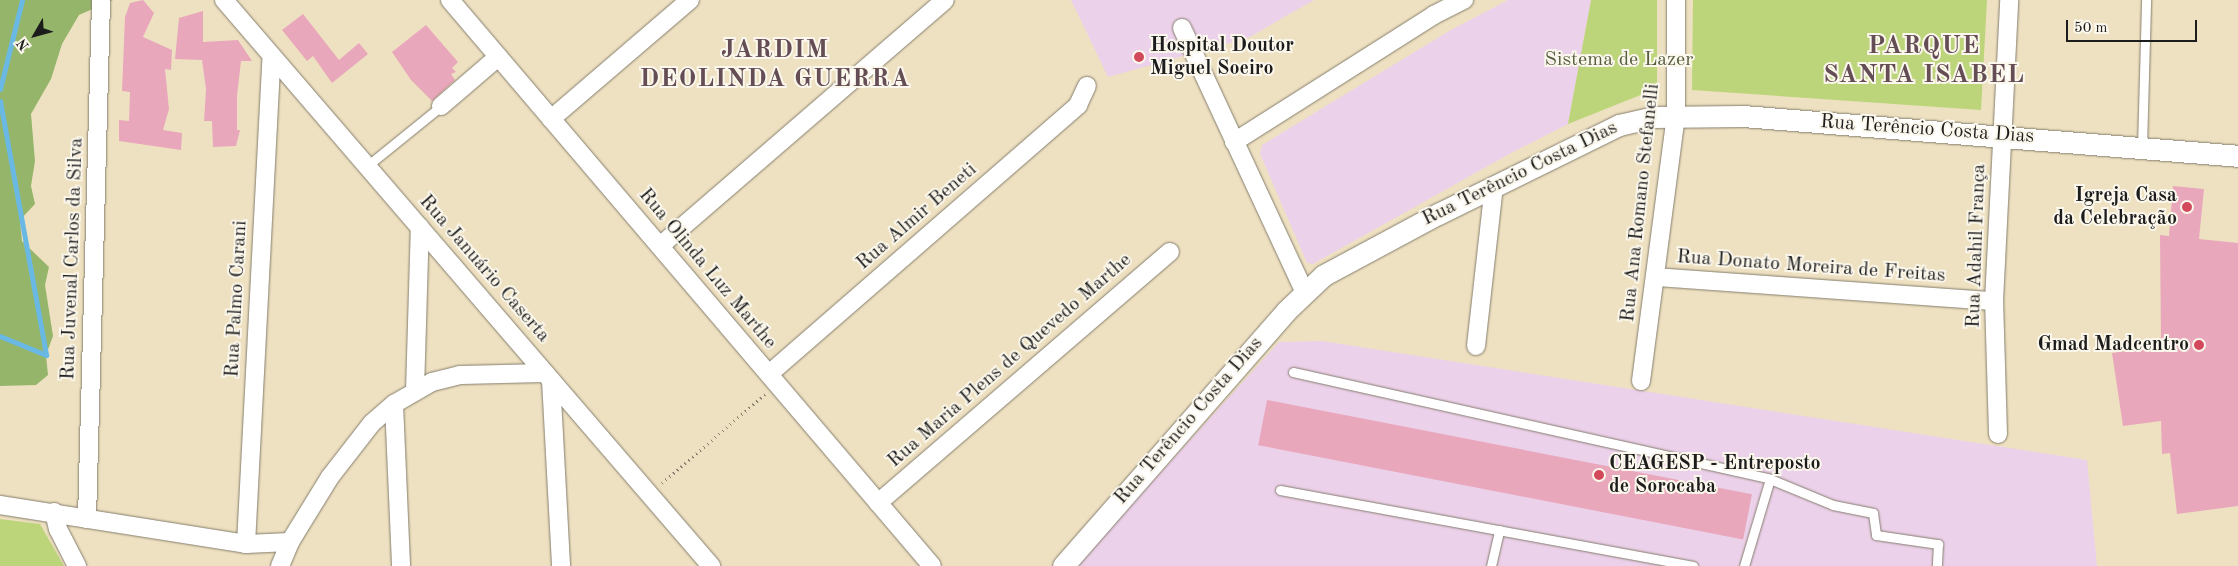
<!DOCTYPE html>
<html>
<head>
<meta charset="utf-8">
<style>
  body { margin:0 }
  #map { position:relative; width:2238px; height:566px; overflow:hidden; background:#eee1c1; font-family:"Old Standard TT",serif }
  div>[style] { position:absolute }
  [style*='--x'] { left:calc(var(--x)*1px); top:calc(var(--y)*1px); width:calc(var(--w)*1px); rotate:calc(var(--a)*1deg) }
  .built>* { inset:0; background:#ecd1ea }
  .green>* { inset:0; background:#bcd57a }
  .forest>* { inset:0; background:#95b66a }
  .stream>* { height:5px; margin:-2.5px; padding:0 2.5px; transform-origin:2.5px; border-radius:2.5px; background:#6ab8e4 }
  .building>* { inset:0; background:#e9a7bb; transform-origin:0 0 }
  .path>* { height:3px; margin-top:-1.5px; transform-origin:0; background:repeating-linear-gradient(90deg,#857e6e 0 1px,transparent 0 5px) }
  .roads { filter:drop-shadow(0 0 1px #857e6e) drop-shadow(0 0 1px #857e6e) }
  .service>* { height:9px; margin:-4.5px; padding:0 4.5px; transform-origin:4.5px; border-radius:4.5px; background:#fff }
  .minor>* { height:18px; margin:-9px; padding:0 9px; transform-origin:9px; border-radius:9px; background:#fff }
  .tertiary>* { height:21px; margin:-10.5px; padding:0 10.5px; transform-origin:10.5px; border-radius:10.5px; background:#fff }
  .dots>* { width:14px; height:14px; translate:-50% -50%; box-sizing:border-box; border:2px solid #fbf7ec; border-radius:50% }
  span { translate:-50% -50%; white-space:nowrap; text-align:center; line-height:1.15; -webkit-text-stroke:4px #fbf7ec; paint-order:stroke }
  .poi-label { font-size:20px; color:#1c1c1c; font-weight:700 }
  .left { translate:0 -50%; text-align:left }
  .right { translate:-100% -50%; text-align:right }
  .park-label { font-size:20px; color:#545d3d }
  .street-label { font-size:20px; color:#1c1c1c }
  .district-label { font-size:25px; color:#644d54; font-weight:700; letter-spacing:1px }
  .north { position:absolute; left:10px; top:10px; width:50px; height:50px; -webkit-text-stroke:4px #fbf7ec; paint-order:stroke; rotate:232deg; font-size:14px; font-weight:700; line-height:20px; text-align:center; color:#1c1c1c }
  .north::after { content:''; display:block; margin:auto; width:18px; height:22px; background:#1c1c1c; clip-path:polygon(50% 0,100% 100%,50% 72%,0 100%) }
  .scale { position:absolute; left:2066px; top:20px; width:131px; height:22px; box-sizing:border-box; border:2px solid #1c1c1c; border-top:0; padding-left:6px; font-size:15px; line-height:18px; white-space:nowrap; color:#1c1c1c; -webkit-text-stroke:4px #fbf7ec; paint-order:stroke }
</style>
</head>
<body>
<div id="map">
  <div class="built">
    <div style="clip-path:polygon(1071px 0,1314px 0,1248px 38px,1108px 77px)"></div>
    <div style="clip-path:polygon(1508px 0,1591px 0,1568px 124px,1511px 153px,1313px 264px,1307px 263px,1260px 154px,1262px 145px,1449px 31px)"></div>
    <div style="clip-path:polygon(1322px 341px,2087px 460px,2097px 566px,1079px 566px,1084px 557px,1279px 342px)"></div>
  </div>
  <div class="green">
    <div style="clip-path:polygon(1591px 0,1657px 0,1657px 84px,1653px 90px,1568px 124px)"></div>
    <div style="clip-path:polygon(1693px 0,1987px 0,1981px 110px,1692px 90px)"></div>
    <div style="clip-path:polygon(0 519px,40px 524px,64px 566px,0 566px)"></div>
  </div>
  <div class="forest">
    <div style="clip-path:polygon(0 0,113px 0,79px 15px,62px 44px,51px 79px,31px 114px,35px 161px,31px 186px,35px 204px,20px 220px,22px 241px,49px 267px,45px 285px,53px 336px,46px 355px,48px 375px,36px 385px,0 386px)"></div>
  </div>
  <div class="stream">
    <div style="--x:0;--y:89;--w:92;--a:-76.1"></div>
    <div style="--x:0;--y:101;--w:258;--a:79.7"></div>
    <div style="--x:0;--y:336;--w:50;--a:22.4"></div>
  </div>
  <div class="building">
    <div style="clip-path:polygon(143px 0,154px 13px,143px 37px,172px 50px,171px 70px,165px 69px,169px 109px,163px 130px,182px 133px,181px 150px,119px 141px,119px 120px,129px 121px,130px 92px,122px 91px,125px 17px,130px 3px)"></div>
    <div style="clip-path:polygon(203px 11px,203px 42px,238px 40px,252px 61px,241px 61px,237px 96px,237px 130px,240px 130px,236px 146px,213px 147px,212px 121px,204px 121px,206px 89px,202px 60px,175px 59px,179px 18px)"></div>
    <div style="clip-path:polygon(303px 14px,339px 60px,359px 43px,368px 54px,332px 83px,313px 56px,307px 61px,282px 30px)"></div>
    <div style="clip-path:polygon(426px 25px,458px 62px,452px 68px,456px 72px,451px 74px,455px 80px,432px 101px,411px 80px,392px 52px)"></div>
    <div style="clip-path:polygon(2173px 186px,2204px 189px,2199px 239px,2238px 243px,2238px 506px,2177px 514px,2170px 453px,2162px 454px,2161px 421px,2123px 426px,2112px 353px,2161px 346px,2160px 235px,2169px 236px)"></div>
    <div style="left:1267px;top:400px;width:494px;height:46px;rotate:11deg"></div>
  </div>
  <div class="path">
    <div style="--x:662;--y:483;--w:136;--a:-40.8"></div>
  </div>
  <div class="roads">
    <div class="service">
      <div style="--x:2142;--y:147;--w:147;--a:-88.4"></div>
      <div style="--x:367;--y:166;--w:95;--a:-39"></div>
      <div style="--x:1293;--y:372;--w:489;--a:12.6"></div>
      <div style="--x:1770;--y:479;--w:68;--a:22.4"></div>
      <div style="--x:1833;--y:505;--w:41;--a:11.3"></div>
      <div style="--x:1873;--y:513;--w:22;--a:82"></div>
      <div style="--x:1876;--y:535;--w:63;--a:8.3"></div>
      <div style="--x:1938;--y:544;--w:22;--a:93"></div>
      <div style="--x:1280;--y:490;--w:420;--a:10.4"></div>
      <div style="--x:1491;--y:566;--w:37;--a:-77"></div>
      <div style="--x:1744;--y:566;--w:91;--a:-73.4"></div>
    </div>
    <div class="minor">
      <div style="--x:224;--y:0;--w:747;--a:49.29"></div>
      <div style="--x:450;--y:0;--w:743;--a:49.58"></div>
      <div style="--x:1182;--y:28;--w:290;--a:65.1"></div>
      <div style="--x:441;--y:106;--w:75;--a:-40.7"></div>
      <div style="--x:551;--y:119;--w:183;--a:-40.6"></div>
      <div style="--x:1234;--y:142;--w:237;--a:-32.4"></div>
      <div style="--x:1434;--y:15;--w:34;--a:-27"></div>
      <div style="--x:660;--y:246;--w:376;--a:-40.8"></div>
      <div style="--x:1656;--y:277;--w:339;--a:4.1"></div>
      <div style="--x:1476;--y:346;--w:161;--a:-83.6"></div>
      <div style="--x:769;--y:374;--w:410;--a:-41"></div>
      <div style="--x:1078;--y:105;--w:21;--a:-65"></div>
      <div style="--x:551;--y:380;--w:186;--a:86.9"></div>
      <div style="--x:1641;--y:381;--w:267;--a:-82.5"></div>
      <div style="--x:1676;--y:116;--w:116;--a:-90"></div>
      <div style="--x:415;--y:391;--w:164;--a:-88.3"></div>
      <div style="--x:394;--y:404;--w:162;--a:87.5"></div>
      <div style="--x:1998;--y:434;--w:133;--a:-91.7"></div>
      <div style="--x:1994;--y:301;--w:301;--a:-87.1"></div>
      <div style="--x:878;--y:503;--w:385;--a:-40.7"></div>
      <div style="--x:0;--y:505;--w:249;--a:9"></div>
      <div style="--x:246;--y:544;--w:44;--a:-2.6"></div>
      <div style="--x:54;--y:512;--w:17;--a:77"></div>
      <div style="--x:58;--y:529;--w:42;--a:62.8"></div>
      <div style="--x:87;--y:519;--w:519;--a:-88.45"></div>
      <div style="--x:246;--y:544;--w:489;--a:-87"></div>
      <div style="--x:280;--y:566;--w:26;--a:-67"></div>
      <div style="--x:290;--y:542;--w:76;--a:-58.4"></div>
      <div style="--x:330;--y:477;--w:68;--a:-52.1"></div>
      <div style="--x:372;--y:423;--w:29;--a:-41"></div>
      <div style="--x:394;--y:404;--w:44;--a:-30.1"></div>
      <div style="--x:432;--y:382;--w:29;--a:-14"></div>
      <div style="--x:460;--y:375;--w:85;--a:-1.3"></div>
    </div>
    <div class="tertiary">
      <div style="--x:1063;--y:566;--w:339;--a:-48.8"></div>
      <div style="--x:1286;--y:311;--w:52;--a:-43.5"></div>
      <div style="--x:1324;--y:275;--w:129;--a:-28.2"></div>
      <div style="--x:1438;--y:214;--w:202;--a:-26.2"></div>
      <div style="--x:1619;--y:125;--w:35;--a:-13"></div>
      <div style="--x:1653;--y:117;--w:90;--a:-0.6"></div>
      <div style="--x:1743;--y:116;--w:497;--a:4.6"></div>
    </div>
  </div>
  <div class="dots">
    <div style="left:1139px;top:57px;background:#d1495b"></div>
    <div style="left:2187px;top:207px;background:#d1495b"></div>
    <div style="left:2199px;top:345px;background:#d1495b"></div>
    <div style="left:1599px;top:475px;background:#d1495b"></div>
  </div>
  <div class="poi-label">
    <span class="left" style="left:1150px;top:58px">Hospital Doutor<br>Miguel Soeiro</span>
    <span class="right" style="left:2177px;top:208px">Igreja Casa<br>da Celebração</span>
    <span class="right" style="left:2189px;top:345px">Gmad Madcentro</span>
    <span class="left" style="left:1609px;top:476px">CEAGESP - Entreposto<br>de Sorocaba</span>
  </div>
  <div class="park-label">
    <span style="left:1619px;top:60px">Sistema de Lazer</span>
  </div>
  <div class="street-label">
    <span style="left:1927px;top:130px;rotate:4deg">Rua Terêncio Costa Dias</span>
    <span style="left:1520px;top:174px;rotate:-26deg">Rua Terêncio Costa Dias</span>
    <span style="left:1641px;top:203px;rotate:-84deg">Rua Ana Romano Stefanelli</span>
    <span style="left:917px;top:217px;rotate:-41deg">Rua Almir Beneti</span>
    <span style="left:1977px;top:246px;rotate:-88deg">Rua Adahil França</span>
    <span style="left:73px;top:259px;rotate:-88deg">Rua Juvenal Carlos da Silva</span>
    <span style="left:1811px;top:267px;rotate:4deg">Rua Donato Moreira de Freitas</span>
    <span style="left:484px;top:269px;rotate:49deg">Rua Januário Caserta</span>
    <span style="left:707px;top:269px;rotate:50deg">Rua Olinda Luz Marthe</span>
    <span style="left:237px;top:299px;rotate:-87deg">Rua Palmo Carani</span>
    <span style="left:1010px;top:361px;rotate:-41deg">Rua Maria Plens de Quevedo Marthe</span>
    <span style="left:1189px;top:421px;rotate:-49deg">Rua Terêncio Costa Dias</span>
  </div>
  <div class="district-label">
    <span style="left:1924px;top:62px">PARQUE<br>SANTA ISABEL</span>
    <span style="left:775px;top:66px">JARDIM<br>DEOLINDA GUERRA</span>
  </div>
  <div class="north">N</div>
  <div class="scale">50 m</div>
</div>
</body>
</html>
